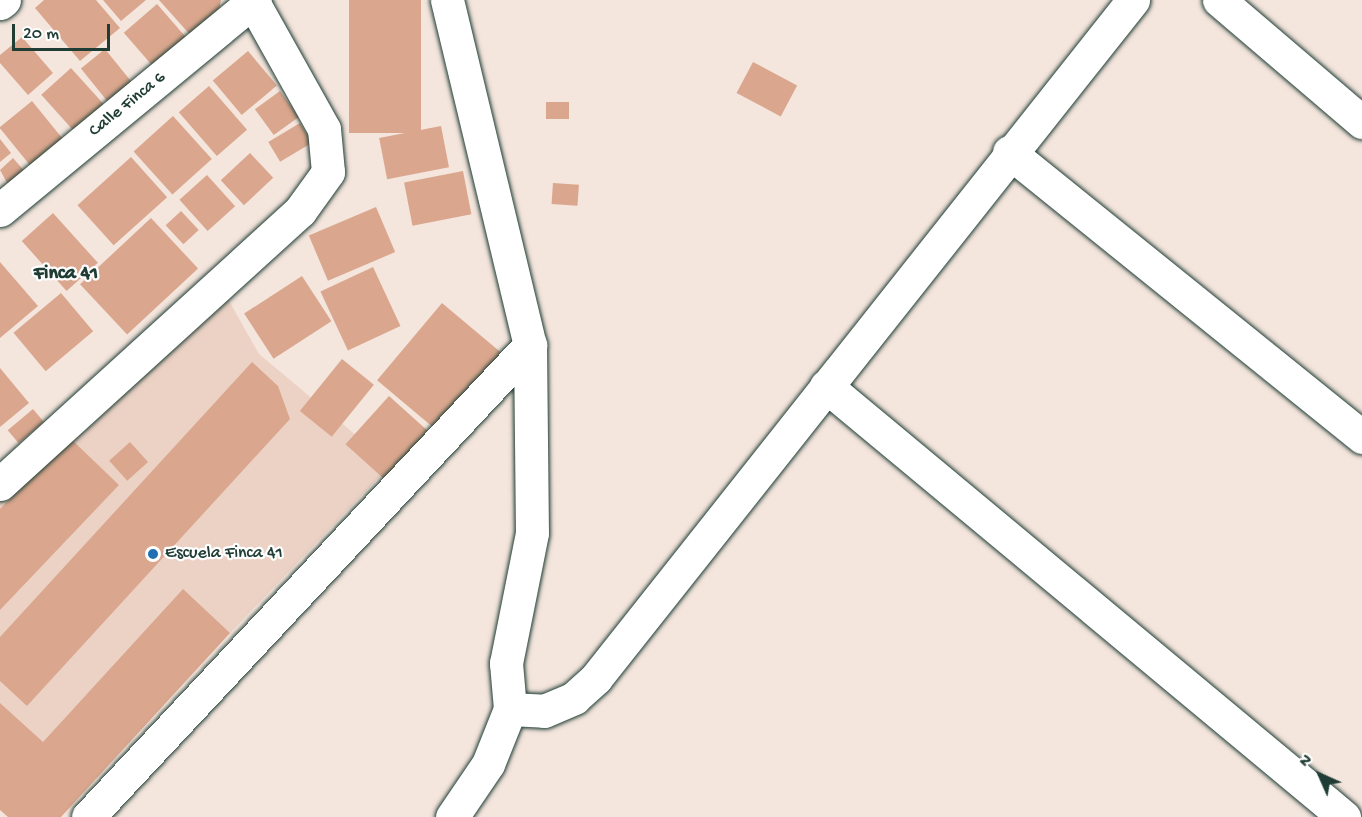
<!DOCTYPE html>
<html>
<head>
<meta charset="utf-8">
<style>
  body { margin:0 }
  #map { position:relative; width:1362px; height:817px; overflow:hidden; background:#f4e5dd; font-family:"Gochi Hand",sans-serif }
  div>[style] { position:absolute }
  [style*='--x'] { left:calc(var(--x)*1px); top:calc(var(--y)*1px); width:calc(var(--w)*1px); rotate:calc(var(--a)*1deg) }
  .built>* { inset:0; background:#ecd2c5 }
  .building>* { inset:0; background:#daa78e; transform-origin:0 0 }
  .roads { filter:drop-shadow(0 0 2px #1f3d34) drop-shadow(0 0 2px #1f3d34) }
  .minor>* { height:33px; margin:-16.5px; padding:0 16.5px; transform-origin:16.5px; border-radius:16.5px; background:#fff }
  .dots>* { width:16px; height:16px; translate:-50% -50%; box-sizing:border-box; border:3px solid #fff; border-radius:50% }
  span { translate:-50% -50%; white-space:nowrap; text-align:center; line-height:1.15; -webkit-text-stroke:4.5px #fff; paint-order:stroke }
  .street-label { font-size:18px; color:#1f3d34 }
  .poi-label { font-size:18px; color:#1f3d34 }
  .left { translate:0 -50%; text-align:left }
  .neighbourhood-label { font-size:20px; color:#1f3d34; font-weight:700 }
  .north { position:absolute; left:1290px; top:745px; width:60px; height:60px; -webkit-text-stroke:4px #fff; paint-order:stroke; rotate:315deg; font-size:16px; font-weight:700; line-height:24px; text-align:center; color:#1f3d34 }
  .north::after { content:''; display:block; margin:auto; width:21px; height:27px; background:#1f3d34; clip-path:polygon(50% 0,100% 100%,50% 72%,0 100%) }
  .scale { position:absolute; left:12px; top:24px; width:98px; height:27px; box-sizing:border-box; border:3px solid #1f3d34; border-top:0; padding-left:8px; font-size:18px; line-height:21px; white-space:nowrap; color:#1f3d34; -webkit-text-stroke:4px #fff; paint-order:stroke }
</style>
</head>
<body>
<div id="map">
  <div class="built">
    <div style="clip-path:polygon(224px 292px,259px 354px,388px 462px,384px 472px,230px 633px,54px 803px,0 781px,0 475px)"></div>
  </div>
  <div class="building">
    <div style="clip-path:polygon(44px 0,96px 0,120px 28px,80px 61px,35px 8px)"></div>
    <div style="clip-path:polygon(103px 0,146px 0,121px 21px)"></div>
    <div style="clip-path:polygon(159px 0,221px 0,218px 15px,193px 38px)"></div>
    <div style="left:349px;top:0;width:72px;height:133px"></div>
    <div style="left:157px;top:4px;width:48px;height:44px;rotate:49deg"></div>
    <div style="clip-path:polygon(22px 37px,53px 73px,28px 95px,0 63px,0 55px)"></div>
    <div style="left:105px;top:49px;width:43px;height:31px;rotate:51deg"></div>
    <div style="left:248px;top:51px;width:45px;height:46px;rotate:50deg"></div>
    <div style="left:753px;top:62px;width:50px;height:35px;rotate:28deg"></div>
    <div style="left:71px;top:68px;width:55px;height:40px;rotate:48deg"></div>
    <div style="left:209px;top:86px;width:58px;height:40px;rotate:49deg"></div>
    <div style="left:280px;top:91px;width:32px;height:31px;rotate:54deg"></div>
    <div style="left:32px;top:101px;width:50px;height:42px;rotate:51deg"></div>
    <div style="left:546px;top:102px;width:23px;height:17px"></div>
    <div style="left:173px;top:116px;width:58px;height:53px;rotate:48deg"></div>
    <div style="left:300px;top:123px;width:23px;height:37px;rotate:59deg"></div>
    <div style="left:441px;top:126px;width:42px;height:63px;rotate:79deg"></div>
    <div style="clip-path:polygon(0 139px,11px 153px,0 162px)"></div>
    <div style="left:250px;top:153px;width:34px;height:40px;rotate:47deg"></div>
    <div style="left:131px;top:157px;width:54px;height:72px;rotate:48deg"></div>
    <div style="clip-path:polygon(13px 158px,27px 174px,10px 188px,0 170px)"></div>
    <div style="left:463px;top:171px;width:44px;height:60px;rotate:79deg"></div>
    <div style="left:207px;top:175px;width:42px;height:37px;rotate:48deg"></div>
    <div style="left:553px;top:183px;width:26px;height:21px;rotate:4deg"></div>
    <div style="left:376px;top:207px;width:49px;height:73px;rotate:67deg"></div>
    <div style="left:181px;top:211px;width:26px;height:21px;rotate:47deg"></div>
    <div style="left:53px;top:213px;width:67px;height:42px;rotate:48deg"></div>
    <div style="left:151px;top:218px;width:69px;height:97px;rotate:47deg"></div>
    <div style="clip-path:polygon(0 262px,38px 306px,0 338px)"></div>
    <div style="left:373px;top:267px;width:65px;height:58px;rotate:65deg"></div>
    <div style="left:302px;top:276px;width:54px;height:69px;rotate:57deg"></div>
    <div style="left:61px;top:293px;width:50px;height:62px;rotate:50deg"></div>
    <div style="left:442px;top:303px;width:82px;height:101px;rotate:40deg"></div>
    <div style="left:342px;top:359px;width:41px;height:67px;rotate:39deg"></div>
    <div style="clip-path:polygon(252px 362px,278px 386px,290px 419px,27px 706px,0 681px,0 637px)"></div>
    <div style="clip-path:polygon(0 368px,29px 403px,0 427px)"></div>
    <div style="left:389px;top:396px;width:58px;height:65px;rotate:42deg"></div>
    <div style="left:33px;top:409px;width:17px;height:33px;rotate:50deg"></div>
    <div style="clip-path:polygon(69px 437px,119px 485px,0 610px,0 509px)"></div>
    <div style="left:130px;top:442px;width:27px;height:28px;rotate:48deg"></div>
    <div style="clip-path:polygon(183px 589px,230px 633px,61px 817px,8px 817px,0 810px,0 703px,43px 742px)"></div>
  </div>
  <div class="roads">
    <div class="minor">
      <div style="--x:447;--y:0;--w:355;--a:76.5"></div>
      <div style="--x:530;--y:345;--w:188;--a:89.4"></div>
      <div style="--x:532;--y:533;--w:133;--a:101.3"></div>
      <div style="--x:506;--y:663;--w:46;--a:85"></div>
      <div style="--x:510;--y:709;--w:59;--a:111.8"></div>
      <div style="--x:488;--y:764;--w:64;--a:124.2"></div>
      <div style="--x:1219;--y:0;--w:188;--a:40.5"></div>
      <div style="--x:0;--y:3;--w:5;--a:-37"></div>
      <div style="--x:1009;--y:152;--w:454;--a:38.9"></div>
      <div style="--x:0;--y:210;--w:330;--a:-39.5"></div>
      <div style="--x:826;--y:386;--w:674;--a:39.76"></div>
      <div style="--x:0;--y:484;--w:406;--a:-42.3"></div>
      <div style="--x:300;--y:211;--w:48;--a:-54.3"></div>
      <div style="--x:328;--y:172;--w:43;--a:-95.3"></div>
      <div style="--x:324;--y:129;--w:145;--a:-119.2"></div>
      <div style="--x:510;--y:709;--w:34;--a:3"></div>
      <div style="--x:544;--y:711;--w:33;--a:-23"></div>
      <div style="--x:574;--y:698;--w:30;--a:-42"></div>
      <div style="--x:596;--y:678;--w:865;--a:-51.62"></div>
      <div style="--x:88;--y:817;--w:647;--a:-46.88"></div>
    </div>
  </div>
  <div class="dots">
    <div style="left:153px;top:554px;background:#1f6fb2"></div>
  </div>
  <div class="street-label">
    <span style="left:128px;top:105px;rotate:-39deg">Calle Finca 6</span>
  </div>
  <div class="poi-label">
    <span class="left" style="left:165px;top:554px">Escuela Finca 41</span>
  </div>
  <div class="neighbourhood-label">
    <span style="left:66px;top:274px">Finca 41</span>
  </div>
  <div class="north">N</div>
  <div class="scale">20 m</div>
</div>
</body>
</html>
